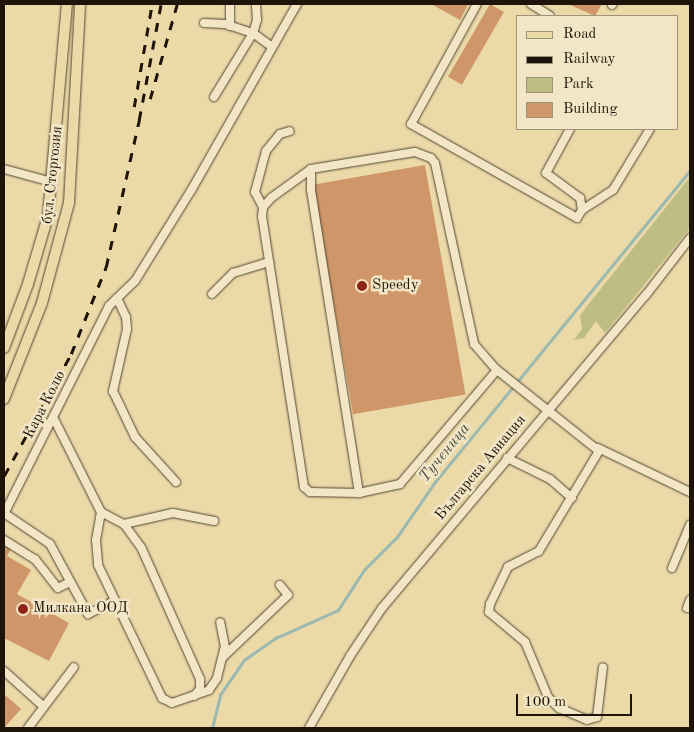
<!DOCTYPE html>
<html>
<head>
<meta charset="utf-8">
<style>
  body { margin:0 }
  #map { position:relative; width:694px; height:732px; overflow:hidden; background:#ebd9a8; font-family:"Old Standard TT",serif }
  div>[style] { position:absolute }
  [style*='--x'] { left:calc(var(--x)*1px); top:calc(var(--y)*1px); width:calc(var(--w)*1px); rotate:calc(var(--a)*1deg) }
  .green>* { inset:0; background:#bebd83 }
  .stream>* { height:2.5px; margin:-1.25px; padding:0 1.25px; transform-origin:1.25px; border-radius:1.25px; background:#9bb9b0 }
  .building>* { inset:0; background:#cf9769; transform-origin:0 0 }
  .roads { filter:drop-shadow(0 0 1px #514531) drop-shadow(0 0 1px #514531) }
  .minor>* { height:8px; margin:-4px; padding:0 4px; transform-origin:4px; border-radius:4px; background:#f2e6c6 }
  .major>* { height:10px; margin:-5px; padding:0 5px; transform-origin:5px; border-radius:5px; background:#ebd9a8 }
  .rail>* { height:2.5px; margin-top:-1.25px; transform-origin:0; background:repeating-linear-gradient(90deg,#1e1409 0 9px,transparent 0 18px) }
  .dots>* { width:14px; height:14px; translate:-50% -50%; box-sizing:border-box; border:2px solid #f2e6c6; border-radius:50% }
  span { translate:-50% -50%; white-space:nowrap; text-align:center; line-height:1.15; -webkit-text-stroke:5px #f2e6c6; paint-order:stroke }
  .street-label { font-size:15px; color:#1e1409 }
  .poi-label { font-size:15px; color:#1e1409 }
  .left { translate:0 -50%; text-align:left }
  .water-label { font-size:16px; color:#4a4e43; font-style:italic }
  .frame { position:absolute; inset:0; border:5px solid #1e1409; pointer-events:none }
  .legend { position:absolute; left:516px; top:15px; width:162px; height:115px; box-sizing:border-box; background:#f2e6c6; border:1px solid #9d927a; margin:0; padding:6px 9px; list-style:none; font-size:15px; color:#1e1409 }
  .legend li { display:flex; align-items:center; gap:10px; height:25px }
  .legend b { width:25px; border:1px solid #9d927a }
  .scale { position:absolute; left:516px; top:694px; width:116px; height:22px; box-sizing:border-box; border:2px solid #1e1409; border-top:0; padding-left:6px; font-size:15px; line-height:18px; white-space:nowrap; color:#1e1409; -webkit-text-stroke:4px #f2e6c6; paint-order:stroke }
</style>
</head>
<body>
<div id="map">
  <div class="green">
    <div style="clip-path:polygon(690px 177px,690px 228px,605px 333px,596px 321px,584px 338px,574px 340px,582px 329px,580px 315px)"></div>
  </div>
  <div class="stream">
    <div style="--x:212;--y:728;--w:34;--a:-76"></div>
    <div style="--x:220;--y:695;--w:42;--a:-55.6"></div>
    <div style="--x:244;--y:660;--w:39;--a:-35"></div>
    <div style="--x:276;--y:638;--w:68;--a:-24.3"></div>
    <div style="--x:338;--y:610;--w:48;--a:-57"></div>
    <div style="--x:364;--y:570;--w:47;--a:-45"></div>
    <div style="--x:397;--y:537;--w:67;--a:-55.4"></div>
    <div style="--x:435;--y:482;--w:402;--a:-50.7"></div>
  </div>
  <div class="building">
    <div style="clip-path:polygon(431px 4px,468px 4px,460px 20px)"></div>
    <div style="left:490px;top:4px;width:16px;height:84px;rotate:30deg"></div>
    <div style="clip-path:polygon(568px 4px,602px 4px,595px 16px)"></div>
    <div style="left:425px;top:165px;width:233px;height:114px;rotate:80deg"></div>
    <div style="clip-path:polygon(4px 545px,11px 549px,7px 556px,31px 570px,17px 594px,69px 623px,49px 661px,4px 638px)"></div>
    <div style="clip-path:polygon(4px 694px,21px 709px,4px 728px)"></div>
  </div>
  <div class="roads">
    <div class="minor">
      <div style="--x:477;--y:4;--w:137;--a:118.8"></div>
      <div style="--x:411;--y:124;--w:191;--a:29.5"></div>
      <div style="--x:577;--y:218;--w:9;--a:-58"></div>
      <div style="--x:582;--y:210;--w:12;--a:-99"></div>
      <div style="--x:580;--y:198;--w:42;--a:-143.7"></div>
      <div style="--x:546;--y:173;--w:50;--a:-61.4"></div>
      <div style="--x:531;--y:4;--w:22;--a:32"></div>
      <div style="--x:612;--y:5;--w:1;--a:-45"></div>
      <div style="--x:204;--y:23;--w:21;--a:3"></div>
      <div style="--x:225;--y:24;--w:29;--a:18"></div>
      <div style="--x:253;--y:33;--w:22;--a:36"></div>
      <div style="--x:230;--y:26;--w:22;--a:-90"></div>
      <div style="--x:214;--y:97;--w:75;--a:-58.6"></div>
      <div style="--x:253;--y:33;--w:14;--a:-73"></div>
      <div style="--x:257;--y:20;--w:16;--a:-94"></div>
      <div style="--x:4;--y:169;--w:50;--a:15.2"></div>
      <div style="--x:311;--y:169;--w:21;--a:90"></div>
      <div style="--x:311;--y:190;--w:307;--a:81"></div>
      <div style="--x:263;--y:207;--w:17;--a:-118"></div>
      <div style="--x:255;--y:192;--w:42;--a:-75"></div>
      <div style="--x:266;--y:151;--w:22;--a:-51"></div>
      <div style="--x:280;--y:134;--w:10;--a:-17"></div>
      <div style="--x:582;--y:210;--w:37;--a:-33"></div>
      <div style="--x:613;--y:190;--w:71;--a:-58.8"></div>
      <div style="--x:212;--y:294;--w:30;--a:-45"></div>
      <div style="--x:233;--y:273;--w:38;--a:-17"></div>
      <div style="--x:117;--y:298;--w:21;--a:65"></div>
      <div style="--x:126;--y:317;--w:12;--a:85"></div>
      <div style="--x:127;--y:329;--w:64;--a:102.7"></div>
      <div style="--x:113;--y:391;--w:51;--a:64.4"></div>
      <div style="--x:135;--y:437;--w:61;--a:47.7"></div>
      <div style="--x:497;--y:370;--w:150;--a:130.4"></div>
      <div style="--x:400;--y:484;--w:42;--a:167.6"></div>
      <div style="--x:359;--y:493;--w:49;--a:-178.8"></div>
      <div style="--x:310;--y:492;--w:8;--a:-140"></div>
      <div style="--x:304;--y:487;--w:273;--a:-98.8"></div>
      <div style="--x:262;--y:217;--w:10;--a:-84"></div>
      <div style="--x:263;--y:207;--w:12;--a:-48"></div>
      <div style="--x:271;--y:198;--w:49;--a:-35.9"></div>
      <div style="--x:311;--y:169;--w:105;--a:-9.3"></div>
      <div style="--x:415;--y:152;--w:17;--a:21"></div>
      <div style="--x:431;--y:158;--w:6;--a:51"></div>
      <div style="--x:435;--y:163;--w:185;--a:77.8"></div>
      <div style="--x:474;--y:344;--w:35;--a:49"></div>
      <div style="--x:497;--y:370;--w:130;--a:38.5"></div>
      <div style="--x:599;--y:451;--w:117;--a:121"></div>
      <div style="--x:539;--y:551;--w:35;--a:153"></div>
      <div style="--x:508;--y:567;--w:41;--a:115.9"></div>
      <div style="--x:490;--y:604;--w:8;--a:97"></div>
      <div style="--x:489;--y:612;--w:47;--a:39.8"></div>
      <div style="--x:525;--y:642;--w:60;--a:67.3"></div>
      <div style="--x:548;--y:697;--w:16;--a:45"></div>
      <div style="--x:559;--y:708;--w:30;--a:23"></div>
      <div style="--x:587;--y:720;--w:10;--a:-17"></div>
      <div style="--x:597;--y:717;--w:50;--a:-83.2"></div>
      <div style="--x:54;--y:419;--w:104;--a:63.2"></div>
      <div style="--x:101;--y:512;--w:28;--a:100"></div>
      <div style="--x:96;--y:540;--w:25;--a:85"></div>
      <div style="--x:98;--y:565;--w:148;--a:64.3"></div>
      <div style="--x:162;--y:698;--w:11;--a:27"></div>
      <div style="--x:172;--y:703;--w:39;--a:-19"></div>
      <div style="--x:209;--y:690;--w:14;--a:-56"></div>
      <div style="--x:217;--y:678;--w:32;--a:-76"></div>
      <div style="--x:225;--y:647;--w:25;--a:-101"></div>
      <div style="--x:598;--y:448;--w:102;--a:25.6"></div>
      <div style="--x:507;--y:458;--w:48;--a:26"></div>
      <div style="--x:550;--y:479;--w:29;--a:41"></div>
      <div style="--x:101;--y:512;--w:26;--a:28"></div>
      <div style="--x:124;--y:524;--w:29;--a:54"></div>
      <div style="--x:141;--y:547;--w:145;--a:65.9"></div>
      <div style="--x:200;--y:679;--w:10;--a:90"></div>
      <div style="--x:200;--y:689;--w:9;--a:131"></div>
      <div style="--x:4;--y:513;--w:55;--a:34"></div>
      <div style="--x:50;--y:544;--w:80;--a:61.5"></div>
      <div style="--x:88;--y:614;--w:30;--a:-26"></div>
      <div style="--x:4;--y:514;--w:233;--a:-63.2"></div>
      <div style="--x:109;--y:306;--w:36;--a:-44"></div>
      <div style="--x:135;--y:281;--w:108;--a:-58.2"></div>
      <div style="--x:192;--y:189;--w:213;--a:-60.4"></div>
      <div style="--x:124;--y:524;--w:50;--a:-12.7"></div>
      <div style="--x:173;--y:513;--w:42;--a:11"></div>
      <div style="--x:4;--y:540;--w:36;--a:32"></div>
      <div style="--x:35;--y:559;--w:37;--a:52"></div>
      <div style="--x:58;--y:588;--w:13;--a:-27"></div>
      <div style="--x:672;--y:568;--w:47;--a:-67.3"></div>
      <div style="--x:687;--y:608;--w:9;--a:-69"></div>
      <div style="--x:223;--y:657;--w:90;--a:-43.6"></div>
      <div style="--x:288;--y:595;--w:13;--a:-129"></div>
      <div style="--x:4;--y:671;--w:52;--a:41.9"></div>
      <div style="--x:28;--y:728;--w:76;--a:-53"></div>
      <div style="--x:309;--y:728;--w:83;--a:-60.3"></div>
      <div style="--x:350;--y:656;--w:58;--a:-56.3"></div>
      <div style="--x:382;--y:608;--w:409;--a:-49.9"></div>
      <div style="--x:646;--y:295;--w:72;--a:-52.3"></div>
    </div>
    <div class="major">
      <div style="--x:4;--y:348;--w:68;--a:-69.4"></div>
      <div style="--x:28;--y:284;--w:71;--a:-73.6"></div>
      <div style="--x:48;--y:216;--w:213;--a:-84.9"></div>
      <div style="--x:4;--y:399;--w:103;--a:-68.4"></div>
      <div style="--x:42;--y:303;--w:104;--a:-74.9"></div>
      <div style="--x:69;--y:203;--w:199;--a:-86.8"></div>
    </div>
  </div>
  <div class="rail">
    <div style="--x:150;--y:99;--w:99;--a:-74.1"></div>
    <div style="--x:134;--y:107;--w:105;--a:-80.1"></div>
    <div style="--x:4;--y:476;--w:139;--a:-61.2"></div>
    <div style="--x:71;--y:354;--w:94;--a:-68.1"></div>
    <div style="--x:106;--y:267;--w:151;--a:-77.3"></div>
    <div style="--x:139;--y:120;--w:118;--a:-79.3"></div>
  </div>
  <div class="dots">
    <div style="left:362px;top:286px;background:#8f2418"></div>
    <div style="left:23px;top:609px;background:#8f2418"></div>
  </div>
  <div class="street-label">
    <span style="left:53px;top:175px;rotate:-84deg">бул. Сторгозия</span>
    <span style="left:45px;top:405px;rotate:-63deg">Кара Колю</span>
    <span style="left:481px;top:468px;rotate:-50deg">Българска Авиация</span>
  </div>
  <div class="poi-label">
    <span class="left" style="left:372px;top:286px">Speedy</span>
    <span class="left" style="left:33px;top:609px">Милкана OOД</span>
  </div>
  <div class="water-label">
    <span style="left:445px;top:453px;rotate:-51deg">Тученица</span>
  </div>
  <div class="frame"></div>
  <ul class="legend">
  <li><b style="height:6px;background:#ebd9a8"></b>Road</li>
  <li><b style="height:6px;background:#1e1409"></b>Railway</li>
  <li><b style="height:14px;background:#bebd83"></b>Park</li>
  <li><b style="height:14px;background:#cf9769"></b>Building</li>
  </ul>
  <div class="scale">100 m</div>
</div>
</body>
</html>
